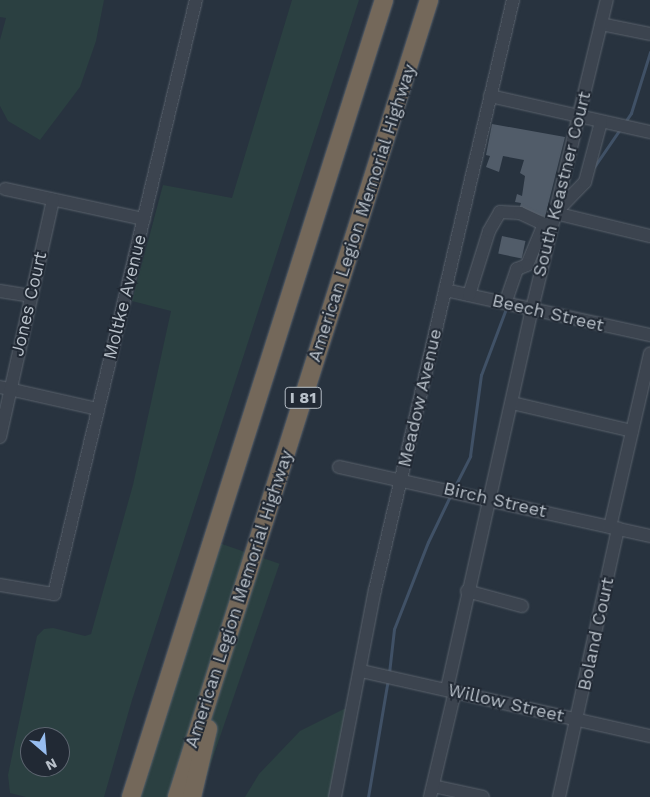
<!DOCTYPE html>
<html>
<head>
<meta charset="utf-8">
<style>
  body { margin:0 }
  #map { position:relative; width:650px; height:797px; overflow:hidden; background:#28333f; font-family:"Work Sans",sans-serif }
  div>[style] { position:absolute }
  [style*='--x'] { left:calc(var(--x)*1px); top:calc(var(--y)*1px); width:calc(var(--w)*1px); rotate:calc(var(--a)*1deg) }
  .green>* { inset:0; background:#2b4041; transform-origin:0 0 }
  .stream>* { height:3px; margin:-1.5px; padding:0 1.5px; transform-origin:1.5px; border-radius:1.5px; background:#405166 }
  .building>* { inset:0; background:#515c69; transform-origin:0 0 }
  .roads { filter:drop-shadow(0 0 1px #5a626c) drop-shadow(0 0 1px #5a626c) }
  .minor>* { height:12px; margin:-6px; padding:0 6px; transform-origin:6px; border-radius:6px; background:#3c444f }
  .highway>* { height:18px; margin:-9px; padding:0 9px; transform-origin:9px; border-radius:9px; background:#74685a }
  span { translate:-50% -50%; white-space:nowrap; text-align:center; line-height:1.15; -webkit-text-stroke:4px #212934; paint-order:stroke }
  .shield-label span { padding:1px 4px; background:#212934; border:1px solid; border-radius:4px; -webkit-text-stroke-width:0 }
  .shield-label { font-size:16px; color:#b8c0c9; font-weight:700 }
  .street-label { font-size:18px; color:#b8c0c9 }
  .north { position:absolute; left:20px; top:727px; width:50px; height:50px; box-sizing:border-box; background:#212934; border:1px solid #5d6570; border-radius:50%; rotate:153deg; font-size:14px; font-weight:700; line-height:20px; text-align:center; color:#b8c0c9 }
  .north::after { content:''; display:block; margin:auto; width:18px; height:22px; background:#97bdef; clip-path:polygon(50% 0,100% 100%,50% 72%,0 100%) }
</style>
</head>
<body>
<div id="map">
  <div class="green">
    <div style="clip-path:polygon(0 0,104px 0,96px 41px,80px 87px,40px 140px,8px 121px,0 106px,0 40px,6px 18px,0 17px)"></div>
    <div style="clip-path:polygon(evenodd,292px 0,359px 0,132px 700px,104px 797px,26px 797px,10px 793px,8px 775px,37px 636px,44px 629px,53px 628px,85px 636px,91px 634px,133px 485px,171px 311px,132px 301px,163px 185px,232px 198px,292px 0,30px 737px,60px 737px,60px 767px,30px 767px,30px 737px)"></div>
    <div style="left:219px;top:543px;width:64px;height:266px;rotate:19deg"></div>
    <div style="clip-path:polygon(358px 708px,338px 797px,245px 797px,259px 774px,300px 731px,344px 709px)"></div>
  </div>
  <div class="stream">
    <div style="--x:625;--y:122;--w:11;--a:-56"></div>
    <div style="--x:631;--y:113;--w:64;--a:-72.7"></div>
    <div style="--x:594;--y:167;--w:46;--a:-55.6"></div>
    <div style="--x:454;--y:488;--w:36;--a:-63"></div>
    <div style="--x:470;--y:456;--w:82;--a:-82.3"></div>
    <div style="--x:481;--y:375;--w:74;--a:-69.4"></div>
    <div style="--x:389;--y:673;--w:44;--a:-83.5"></div>
    <div style="--x:394;--y:629;--w:93;--a:-68.7"></div>
    <div style="--x:428;--y:542;--w:51;--a:-64.4"></div>
    <div style="--x:368;--y:797;--w:120;--a:-80.4"></div>
  </div>
  <div class="building">
    <div style="clip-path:polygon(492px 124px,565px 137px,545px 217px,519px 210px,521px 203px,515px 202px,517px 194px,522px 196px,525px 176px,520px 173px,524px 160px,503px 156px,499px 172px,486px 167px,490px 156px,486px 155px)"></div>
    <div style="left:502px;top:236px;width:24px;height:18px;rotate:12deg"></div>
  </div>
  <div class="roads">
    <div class="minor">
      <div style="--x:601;--y:24;--w:50;--a:11.5"></div>
      <div style="--x:490;--y:96;--w:164;--a:12.7"></div>
      <div style="--x:5;--y:189;--w:142;--a:12.2"></div>
      <div style="--x:555;--y:213;--w:98;--a:13.6"></div>
      <div style="--x:553;--y:215;--w:46;--a:-45.9"></div>
      <div style="--x:585;--y:182;--w:62;--a:-75.1"></div>
      <div style="--x:445;--y:290;--w:210;--a:12.4"></div>
      <div style="--x:0;--y:291;--w:31;--a:9"></div>
      <div style="--x:469;--y:295;--w:67;--a:-72.6"></div>
      <div style="--x:489;--y:231;--w:22;--a:-60"></div>
      <div style="--x:500;--y:212;--w:20;--a:3"></div>
      <div style="--x:520;--y:213;--w:26;--a:25"></div>
      <div style="--x:544;--y:224;--w:44;--a:112.5"></div>
      <div style="--x:527;--y:265;--w:11;--a:158"></div>
      <div style="--x:517;--y:269;--w:36;--a:109"></div>
      <div style="--x:0;--y:387;--w:100;--a:12.7"></div>
      <div style="--x:512;--y:403;--w:123;--a:13.1"></div>
      <div style="--x:0;--y:437;--w:243;--a:-77.4"></div>
      <div style="--x:339;--y:467;--w:319;--a:12.5"></div>
      <div style="--x:610;--y:527;--w:178;--a:-77"></div>
      <div style="--x:0;--y:585;--w:55;--a:9.5"></div>
      <div style="--x:54;--y:594;--w:611;--a:-76.56"></div>
      <div style="--x:467;--y:591;--w:57;--a:15.3"></div>
      <div style="--x:361;--y:671;--w:296;--a:12.7"></div>
      <div style="--x:447;--y:689;--w:389;--a:-77.4"></div>
      <div style="--x:532;--y:309;--w:318;--a:-76.4"></div>
      <div style="--x:433;--y:786;--w:51;--a:12.4"></div>
      <div style="--x:335;--y:797;--w:211;--a:-79.1"></div>
      <div style="--x:375;--y:590;--w:606;--a:-76.84"></div>
      <div style="--x:430;--y:797;--w:109;--a:-76.7"></div>
      <div style="--x:559;--y:797;--w:275;--a:-77.6"></div>
    </div>
    <div class="highway">
      <div style="--x:131;--y:797;--w:836;--a:-72.39"></div>
      <div style="--x:177;--y:797;--w:836;--a:-72.45"></div>
      <div style="--x:192;--y:797;--w:70;--a:-76.8"></div>
    </div>
  </div>
  <div class="shield-label">
    <span style="left:303px;top:398px">I 81</span>
  </div>
  <div class="street-label">
    <span style="left:562px;top:184px;rotate:-76deg">South Keastner Court</span>
    <span style="left:362px;top:213px;rotate:-72deg">American Legion Memorial Highway</span>
    <span style="left:125px;top:297px;rotate:-76deg">Moltke Avenue</span>
    <span style="left:29px;top:304px;rotate:-77deg">Jones Court</span>
    <span style="left:548px;top:313px;rotate:13deg">Beech Street</span>
    <span style="left:420px;top:398px;rotate:-77deg">Meadow Avenue</span>
    <span style="left:495px;top:500px;rotate:13deg">Birch Street</span>
    <span style="left:239px;top:599px;rotate:-72deg">American Legion Memorial Highway</span>
    <span style="left:596px;top:634px;rotate:-78deg">Boland Court</span>
    <span style="left:506px;top:703px;rotate:13deg">Willow Street</span>
  </div>
  <div class="north">N</div>
</div>
</body>
</html>
